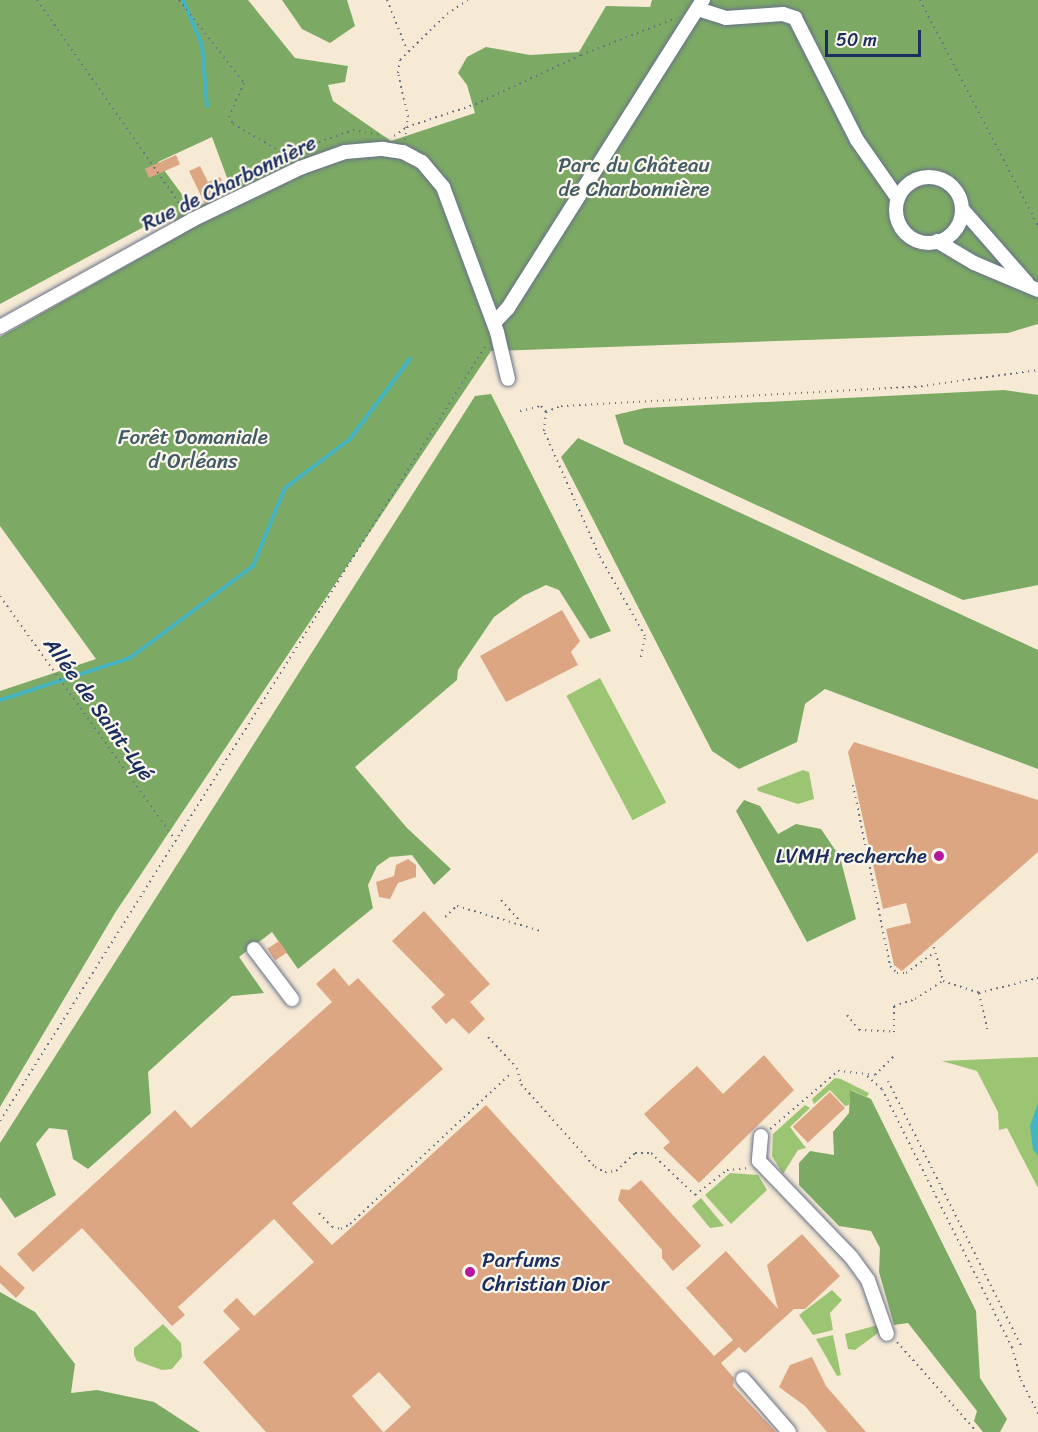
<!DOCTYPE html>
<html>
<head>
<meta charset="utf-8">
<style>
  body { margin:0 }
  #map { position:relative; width:1038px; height:1432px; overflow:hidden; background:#f6ead5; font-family:Sriracha,sans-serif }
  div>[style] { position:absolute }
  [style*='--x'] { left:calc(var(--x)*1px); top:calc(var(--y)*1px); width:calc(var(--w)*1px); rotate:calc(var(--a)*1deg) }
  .green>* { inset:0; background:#9bc572; transform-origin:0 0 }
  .forest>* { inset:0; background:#7caa64 }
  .water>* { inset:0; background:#46b4c1 }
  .stream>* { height:4px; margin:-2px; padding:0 2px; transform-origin:2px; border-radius:2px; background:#46b4c1 }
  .building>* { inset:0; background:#dca683; transform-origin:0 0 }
  .path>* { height:2px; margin-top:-1px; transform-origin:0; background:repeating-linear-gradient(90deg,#687088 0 1.5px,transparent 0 6px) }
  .roads { filter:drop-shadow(0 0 2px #687088) drop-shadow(0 0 2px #687088) }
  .minor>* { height:14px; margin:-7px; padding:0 7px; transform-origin:7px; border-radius:7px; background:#fff }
  .minor>.ring { margin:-7px; padding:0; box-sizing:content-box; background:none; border:14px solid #fff; border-radius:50% }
  .dots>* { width:16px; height:16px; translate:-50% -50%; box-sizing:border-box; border:3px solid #fbf7ec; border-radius:50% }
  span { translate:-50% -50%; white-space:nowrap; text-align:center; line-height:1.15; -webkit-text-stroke:4.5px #fbf7ec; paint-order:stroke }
  .park-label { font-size:21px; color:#415c64 }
  .street-label { font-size:21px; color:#1b2f5e }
  .poi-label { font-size:21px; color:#1b2f5e }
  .right { translate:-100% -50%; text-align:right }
  .left { translate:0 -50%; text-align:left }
  .scale { position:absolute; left:825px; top:30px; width:96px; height:27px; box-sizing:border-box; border:3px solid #1b2f5e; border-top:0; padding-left:8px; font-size:18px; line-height:21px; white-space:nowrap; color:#1b2f5e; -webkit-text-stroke:4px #fbf7ec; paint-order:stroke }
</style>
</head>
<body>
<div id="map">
  <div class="green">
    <div style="left:600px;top:678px;width:141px;height:38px;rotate:62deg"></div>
    <div style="clip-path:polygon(803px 770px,809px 772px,814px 799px,798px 804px,758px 791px,757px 788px)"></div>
    <div style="clip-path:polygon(1038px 1057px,1038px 1188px,1007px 1128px,999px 1130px,998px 1112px,977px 1071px,942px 1061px)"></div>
    <div style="clip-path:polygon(835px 1078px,841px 1079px,869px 1093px,867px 1097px,851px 1090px,849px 1105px,845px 1106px,830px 1090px,814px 1104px,812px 1099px)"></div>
    <div style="clip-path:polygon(805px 1105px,810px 1108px,790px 1127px,806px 1148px,798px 1150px,783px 1174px,772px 1156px,773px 1134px)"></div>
    <div style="clip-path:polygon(730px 1173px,758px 1175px,767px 1190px,731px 1224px,705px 1195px)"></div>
    <div style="clip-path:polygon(701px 1198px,724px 1226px,710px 1228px,692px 1206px)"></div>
    <div style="clip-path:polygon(832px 1290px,842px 1300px,830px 1313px,833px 1330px,813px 1335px,799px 1315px)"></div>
    <div style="clip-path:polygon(163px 1324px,181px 1343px,182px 1357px,172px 1369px,162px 1370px,137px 1361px,134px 1355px,134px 1348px)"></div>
    <div style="clip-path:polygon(878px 1325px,878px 1333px,855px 1350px,848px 1349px,845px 1334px)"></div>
    <div style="clip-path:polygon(833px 1335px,841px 1375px,837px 1376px,816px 1339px)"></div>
  </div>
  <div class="forest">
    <div style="clip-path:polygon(evenodd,0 0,248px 0,295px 58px,348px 66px,345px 82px,328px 85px,333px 101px,391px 141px,475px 113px,467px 85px,458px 73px,467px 57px,486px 47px,530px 55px,579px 52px,606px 6px,650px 7px,652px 0,1038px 0,1038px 324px,1008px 333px,491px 351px,115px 913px,0 1107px,0 691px,96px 659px,0 526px,0 337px,184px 233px,168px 214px,0 304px,0 0,212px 137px,233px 194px,192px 208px,158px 162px,212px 137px)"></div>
    <div style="clip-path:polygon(282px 0,347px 0,355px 26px,330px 43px,302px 29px)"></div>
    <div style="clip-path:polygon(1004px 390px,1038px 395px,1038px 585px,963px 600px,624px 444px,615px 415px,645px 408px)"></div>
    <div style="clip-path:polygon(491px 394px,611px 631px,590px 639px,559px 590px,546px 585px,523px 596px,494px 617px,458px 670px,457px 680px,355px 767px,407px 828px,451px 869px,434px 885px,412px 855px,390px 857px,377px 866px,368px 885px,373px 908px,298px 969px,272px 932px,239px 957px,264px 993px,232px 996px,148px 1072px,151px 1113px,88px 1169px,73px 1159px,67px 1130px,49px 1128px,36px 1144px,56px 1195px,15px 1218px,0 1197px,0 1143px,475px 396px)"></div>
    <div style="clip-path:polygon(578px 438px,1038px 650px,1038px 769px,825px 689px,805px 704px,797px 742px,739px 769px,712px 751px,561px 457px)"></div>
    <div style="clip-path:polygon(744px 800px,760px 806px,778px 834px,796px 824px,821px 829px,840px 857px,856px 919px,807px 942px,736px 811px)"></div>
    <div style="clip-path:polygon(850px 1090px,871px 1099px,976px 1311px,980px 1378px,1007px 1419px,1000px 1432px,983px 1432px,974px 1421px,977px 1411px,908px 1323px,894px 1325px,879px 1272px,880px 1248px,871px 1231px,839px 1226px,799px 1185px,799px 1163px,810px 1151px,834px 1155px,833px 1132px,849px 1113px)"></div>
    <div style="clip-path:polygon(0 1292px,35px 1312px,75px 1364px,71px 1393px,97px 1390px,154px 1402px,200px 1432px,0 1432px)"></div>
  </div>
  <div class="water">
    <div style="clip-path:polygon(1038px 1103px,1038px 1155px,1033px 1150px,1030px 1126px)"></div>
  </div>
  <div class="stream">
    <div style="--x:183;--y:0;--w:49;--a:67.1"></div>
    <div style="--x:202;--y:45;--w:61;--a:85.3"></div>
    <div style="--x:0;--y:700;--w:137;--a:-17.9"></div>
    <div style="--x:130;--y:658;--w:154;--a:-36.8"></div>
    <div style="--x:253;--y:566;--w:84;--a:-67.7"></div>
    <div style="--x:285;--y:488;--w:81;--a:-37"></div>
    <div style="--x:350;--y:439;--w:100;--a:-53.1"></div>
  </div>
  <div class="building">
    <div style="left:176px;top:155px;width:10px;height:34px;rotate:66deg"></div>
    <div style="clip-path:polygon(200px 166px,208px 182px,220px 177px,225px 188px,221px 190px,223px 195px,205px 204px,189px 171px)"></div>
    <div style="clip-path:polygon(562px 610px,580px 641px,571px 652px,578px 665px,506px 702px,480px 656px)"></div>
    <div style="clip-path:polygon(854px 742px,1038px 800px,1038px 852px,902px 971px,894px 965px,886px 929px,911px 923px,906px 903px,883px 909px,848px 752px)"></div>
    <div style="clip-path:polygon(408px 859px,416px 865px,416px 877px,398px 883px,390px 899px,379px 897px,376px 882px,394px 876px,396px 865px)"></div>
    <div style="clip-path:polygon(424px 911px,490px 984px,470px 1002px,485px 1019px,469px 1034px,453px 1018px,446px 1024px,431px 1007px,445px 995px,392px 941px)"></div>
    <div style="left:279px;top:941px;width:14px;height:14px;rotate:56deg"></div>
    <div style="clip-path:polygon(334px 968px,349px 986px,358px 978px,443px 1069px,292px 1203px,332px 1245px,486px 1105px,714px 1356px,733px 1340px,686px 1288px,726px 1251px,778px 1309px,767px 1265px,802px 1234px,840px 1276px,805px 1309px,794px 1309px,745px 1353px,739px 1347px,721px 1363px,734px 1378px,733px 1386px,776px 1432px,384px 1432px,411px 1407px,379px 1372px,352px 1396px,383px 1432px,266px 1432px,203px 1362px,240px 1329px,223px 1311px,230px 1304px,237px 1298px,254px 1316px,314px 1262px,274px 1219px,178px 1307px,185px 1315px,172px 1326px,82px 1228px,33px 1272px,17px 1254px,175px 1110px,191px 1128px,332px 1002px,316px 984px)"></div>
    <div style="clip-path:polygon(764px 1055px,794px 1090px,699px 1183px,663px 1148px,670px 1142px,644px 1114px,697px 1066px,723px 1094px)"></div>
    <div style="left:830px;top:1092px;width:22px;height:51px;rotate:47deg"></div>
    <div style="clip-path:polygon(641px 1180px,701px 1246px,673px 1271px,662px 1258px,662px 1250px,618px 1200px,621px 1189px,629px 1190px)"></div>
    <div style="clip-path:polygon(0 1265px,25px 1288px,16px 1298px,0 1283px)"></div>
    <div style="clip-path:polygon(812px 1357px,826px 1386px,866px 1432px,827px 1432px,805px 1406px,779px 1387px,790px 1365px)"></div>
  </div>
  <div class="path">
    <div style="--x:37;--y:0;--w:258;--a:55"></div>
    <div style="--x:179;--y:0;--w:105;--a:51.9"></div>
    <div style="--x:244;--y:83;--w:36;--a:114"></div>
    <div style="--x:229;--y:116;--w:9;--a:63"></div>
    <div style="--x:233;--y:124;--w:60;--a:30"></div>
    <div style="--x:285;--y:154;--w:72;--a:-19.4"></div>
    <div style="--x:353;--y:130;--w:27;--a:10"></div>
    <div style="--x:387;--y:0;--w:54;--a:68.2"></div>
    <div style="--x:920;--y:0;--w:255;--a:62.4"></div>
    <div style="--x:394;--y:136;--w:16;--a:-35"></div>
    <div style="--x:407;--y:127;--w:73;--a:-18.4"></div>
    <div style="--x:476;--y:104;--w:116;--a:-25"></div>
    <div style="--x:581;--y:55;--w:102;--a:-21.3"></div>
    <div style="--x:405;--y:140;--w:23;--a:-83"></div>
    <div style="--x:408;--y:117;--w:45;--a:-102.8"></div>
    <div style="--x:398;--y:73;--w:13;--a:-81"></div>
    <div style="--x:400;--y:60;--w:66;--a:-44.4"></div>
    <div style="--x:447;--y:14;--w:25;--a:-34"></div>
    <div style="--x:520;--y:411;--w:22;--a:-13"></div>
    <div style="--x:541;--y:406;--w:8;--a:50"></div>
    <div style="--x:0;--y:596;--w:298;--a:54.3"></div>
    <div style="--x:641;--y:657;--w:21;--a:-79"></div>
    <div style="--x:645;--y:636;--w:93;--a:-119.6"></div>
    <div style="--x:599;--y:555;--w:136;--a:-113.9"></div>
    <div style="--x:544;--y:431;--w:19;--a:-84"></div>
    <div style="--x:546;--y:412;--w:16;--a:-22"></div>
    <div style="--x:561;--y:406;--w:355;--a:-3.1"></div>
    <div style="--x:915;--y:387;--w:124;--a:-7.9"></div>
    <div style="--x:853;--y:785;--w:185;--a:78.4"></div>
    <div style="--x:890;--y:966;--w:10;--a:45"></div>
    <div style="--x:897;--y:973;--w:9;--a:0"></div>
    <div style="--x:906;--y:973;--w:36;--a:-36"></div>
    <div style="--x:501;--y:900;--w:30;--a:48"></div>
    <div style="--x:445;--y:917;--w:16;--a:-43"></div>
    <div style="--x:457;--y:906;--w:88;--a:16.6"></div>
    <div style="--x:934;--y:947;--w:35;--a:75"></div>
    <div style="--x:943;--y:981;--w:38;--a:18"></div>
    <div style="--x:979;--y:993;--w:61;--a:-14.3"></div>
    <div style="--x:979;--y:993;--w:37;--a:77"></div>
    <div style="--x:847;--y:1015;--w:19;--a:51"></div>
    <div style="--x:859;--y:1030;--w:35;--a:3"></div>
    <div style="--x:894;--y:1032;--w:26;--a:-90"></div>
    <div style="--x:894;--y:1006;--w:22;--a:-18"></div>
    <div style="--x:915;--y:999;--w:33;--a:-33"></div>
    <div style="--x:488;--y:1037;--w:42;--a:46.9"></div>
    <div style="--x:517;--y:1068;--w:16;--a:76"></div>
    <div style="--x:521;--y:1084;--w:111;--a:48.3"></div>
    <div style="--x:595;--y:1167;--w:11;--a:27"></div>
    <div style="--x:605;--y:1172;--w:11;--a:-5"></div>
    <div style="--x:616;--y:1171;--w:26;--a:-43"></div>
    <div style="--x:635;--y:1153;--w:16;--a:0"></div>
    <div style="--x:651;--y:1153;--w:61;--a:43.7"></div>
    <div style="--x:695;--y:1195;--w:41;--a:-38"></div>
    <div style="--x:727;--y:1170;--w:22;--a:-5"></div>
    <div style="--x:867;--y:1076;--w:20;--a:41"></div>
    <div style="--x:882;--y:1089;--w:289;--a:63.3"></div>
    <div style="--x:1012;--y:1347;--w:34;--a:75"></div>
    <div style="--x:1021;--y:1380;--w:38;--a:63"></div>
    <div style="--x:888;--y:1081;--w:296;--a:63.3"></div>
    <div style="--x:0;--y:1121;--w:916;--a:-57.94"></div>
    <div style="--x:770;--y:1129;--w:89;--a:-40.5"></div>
    <div style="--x:838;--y:1071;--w:37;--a:6"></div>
    <div style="--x:875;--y:1075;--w:27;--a:-45"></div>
    <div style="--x:319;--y:1213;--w:19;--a:47"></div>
    <div style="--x:332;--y:1227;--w:9;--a:13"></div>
    <div style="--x:341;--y:1229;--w:10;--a:-29"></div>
    <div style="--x:350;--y:1224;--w:218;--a:-43.1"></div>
    <div style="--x:897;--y:1342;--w:120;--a:48.4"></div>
  </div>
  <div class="roads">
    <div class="minor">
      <div style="--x:698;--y:9;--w:29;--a:18"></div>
      <div style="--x:726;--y:18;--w:57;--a:-4"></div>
      <div style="--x:783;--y:14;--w:13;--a:18"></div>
      <div style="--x:795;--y:18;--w:137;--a:63.1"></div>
      <div style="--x:857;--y:140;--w:68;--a:55.1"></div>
      <div class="ring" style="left:896px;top:177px;width:52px;height:52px"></div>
      <div style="--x:963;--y:210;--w:97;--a:48.8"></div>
      <div style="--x:937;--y:241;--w:43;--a:30.7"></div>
      <div style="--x:974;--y:263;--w:69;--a:22.9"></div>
      <div style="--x:494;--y:323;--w:21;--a:-47"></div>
      <div style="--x:508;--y:308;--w:365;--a:-57.7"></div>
      <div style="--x:0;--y:327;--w:220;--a:-29.1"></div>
      <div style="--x:192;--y:220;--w:120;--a:-25.7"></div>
      <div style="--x:300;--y:168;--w:48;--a:-19.6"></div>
      <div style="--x:345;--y:152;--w:38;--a:-5"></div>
      <div style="--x:383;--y:149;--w:20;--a:9"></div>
      <div style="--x:403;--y:152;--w:21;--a:28"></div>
      <div style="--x:422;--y:162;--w:33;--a:50"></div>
      <div style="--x:443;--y:187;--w:155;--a:69.6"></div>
      <div style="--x:497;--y:332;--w:48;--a:76.8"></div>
      <div style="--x:254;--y:949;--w:63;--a:52.8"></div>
      <div style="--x:761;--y:1136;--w:25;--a:95"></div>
      <div style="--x:759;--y:1161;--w:134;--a:46.2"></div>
      <div style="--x:852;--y:1258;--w:27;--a:54"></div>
      <div style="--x:868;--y:1280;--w:57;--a:70.6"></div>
      <div style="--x:743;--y:1379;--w:70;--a:49"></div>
    </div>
  </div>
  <div class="dots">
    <div style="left:939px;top:856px;background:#b5179e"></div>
    <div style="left:470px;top:1272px;background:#b5179e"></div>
  </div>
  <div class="park-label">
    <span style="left:634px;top:177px">Parc du Château<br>de Charbonnière</span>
    <span style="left:193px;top:449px">Forêt Domaniale<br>d'Orléans</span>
  </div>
  <div class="street-label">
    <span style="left:229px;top:183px;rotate:-26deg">Rue de Charbonnière</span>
    <span style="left:99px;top:709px;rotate:54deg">Allée de Saint-Lyé</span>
  </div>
  <div class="poi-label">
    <span class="right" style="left:927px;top:856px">LVMH recherche</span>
    <span class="left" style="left:482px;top:1272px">Parfums<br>Christian Dior</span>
  </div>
  <div class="scale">50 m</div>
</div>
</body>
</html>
